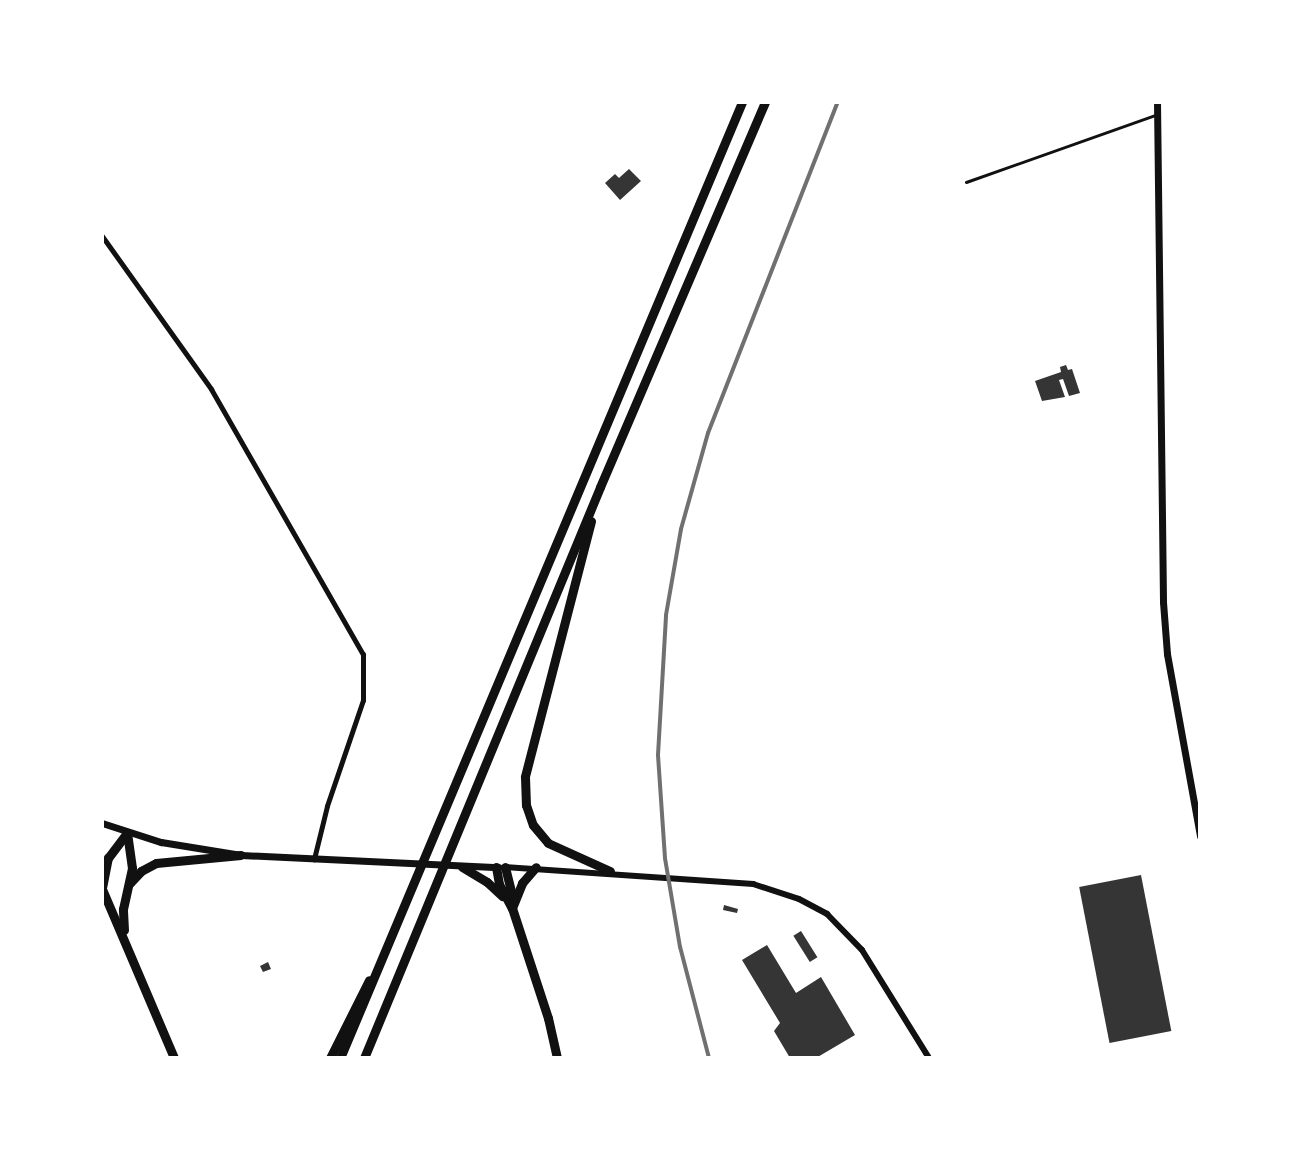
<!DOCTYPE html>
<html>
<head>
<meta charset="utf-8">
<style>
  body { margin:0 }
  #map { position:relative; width:1302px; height:1160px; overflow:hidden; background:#fff; font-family:"Exo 2",sans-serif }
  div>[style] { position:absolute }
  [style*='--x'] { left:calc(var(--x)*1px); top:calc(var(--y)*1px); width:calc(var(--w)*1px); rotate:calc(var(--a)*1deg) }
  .building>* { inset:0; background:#353535; transform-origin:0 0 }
  .service>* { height:3px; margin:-1.5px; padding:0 1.5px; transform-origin:1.5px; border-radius:1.5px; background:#111 }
  .minor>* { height:5px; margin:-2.5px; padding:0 2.5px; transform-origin:2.5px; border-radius:2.5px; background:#111 }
  .tertiary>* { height:6px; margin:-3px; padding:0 3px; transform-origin:3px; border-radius:3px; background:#111 }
  .secondary>* { height:7px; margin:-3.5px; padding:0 3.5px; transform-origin:3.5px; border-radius:3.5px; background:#111 }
  .trunk>* { height:9px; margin:-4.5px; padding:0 4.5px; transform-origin:4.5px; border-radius:4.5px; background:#111 }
  .rail>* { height:4px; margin:-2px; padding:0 2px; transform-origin:2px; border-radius:2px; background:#707070 }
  span { translate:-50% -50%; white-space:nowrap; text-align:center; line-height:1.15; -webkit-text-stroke:8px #fff; paint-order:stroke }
  .frame { position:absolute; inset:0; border:104px solid #fff; pointer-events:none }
</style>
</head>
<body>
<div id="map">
  <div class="building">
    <div style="clip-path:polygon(629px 169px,641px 181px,620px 200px,605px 183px,615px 174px,619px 178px)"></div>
    <div style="clip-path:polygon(1066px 365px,1068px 370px,1072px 369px,1080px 393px,1069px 396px,1063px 379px,1059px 380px,1065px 397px,1042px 401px,1035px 381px,1061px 372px,1060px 367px)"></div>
    <div style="left:1141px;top:875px;width:159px;height:63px;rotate:79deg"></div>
    <div style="clip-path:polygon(724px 905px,738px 909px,737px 913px,723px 910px)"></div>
    <div style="left:801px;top:931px;width:31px;height:9px;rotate:58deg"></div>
    <div style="clip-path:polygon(767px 945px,796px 993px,821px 977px,855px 1035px,816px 1058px,790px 1058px,774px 1031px,780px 1023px,742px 960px)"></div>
    <div style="clip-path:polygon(268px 962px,271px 969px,263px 972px,260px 966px)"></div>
  </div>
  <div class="service">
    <div style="--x:966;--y:182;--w:201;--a:-19.5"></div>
  </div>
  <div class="minor">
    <div style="--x:102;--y:236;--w:188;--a:54.5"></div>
    <div style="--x:211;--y:389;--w:305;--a:60.2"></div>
    <div style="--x:363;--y:654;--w:46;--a:90"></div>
    <div style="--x:363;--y:700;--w:112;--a:108.8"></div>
    <div style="--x:327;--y:806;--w:55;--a:103.8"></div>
  </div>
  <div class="tertiary">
    <div style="--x:505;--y:867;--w:249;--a:3.9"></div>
    <div style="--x:753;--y:884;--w:48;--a:18.1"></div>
    <div style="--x:799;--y:899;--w:32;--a:28"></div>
    <div style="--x:827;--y:914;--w:50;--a:45.8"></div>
    <div style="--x:862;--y:950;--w:127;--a:58.2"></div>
  </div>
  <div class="secondary">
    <div style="--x:1157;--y:102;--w:500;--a:89.31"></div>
    <div style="--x:1163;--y:602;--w:52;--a:85.6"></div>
    <div style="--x:1167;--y:654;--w:185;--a:79.7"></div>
    <div style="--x:102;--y:823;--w:62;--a:17.9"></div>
    <div style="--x:161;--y:842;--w:81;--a:9.2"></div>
    <div style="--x:241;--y:855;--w:258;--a:2.7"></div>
  </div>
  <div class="trunk">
    <div style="--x:591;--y:521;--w:264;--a:104.5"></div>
    <div style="--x:525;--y:777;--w:28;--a:88"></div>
    <div style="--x:526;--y:805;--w:21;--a:71"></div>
    <div style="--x:533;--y:825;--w:23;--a:50"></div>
    <div style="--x:548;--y:843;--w:68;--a:24.3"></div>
    <div style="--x:462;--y:867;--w:29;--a:31"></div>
    <div style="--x:487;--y:882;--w:21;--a:43"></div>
    <div style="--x:496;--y:867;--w:17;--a:80"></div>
    <div style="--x:499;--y:884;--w:27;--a:62"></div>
    <div style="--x:512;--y:908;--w:116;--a:71.9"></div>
    <div style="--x:548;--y:1018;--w:41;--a:77.3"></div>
    <div style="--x:505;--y:867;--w:30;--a:76"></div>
    <div style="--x:129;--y:884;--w:18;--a:-47"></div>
    <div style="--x:141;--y:871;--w:17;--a:-28"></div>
    <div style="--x:156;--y:863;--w:85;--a:-5.4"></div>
    <div style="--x:102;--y:888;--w:31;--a:-79"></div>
    <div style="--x:108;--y:858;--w:31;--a:-53"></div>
    <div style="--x:102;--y:889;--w:184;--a:66.9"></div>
    <div style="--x:512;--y:908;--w:27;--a:-68"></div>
    <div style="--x:522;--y:883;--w:21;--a:-49"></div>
    <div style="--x:124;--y:930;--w:21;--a:-93"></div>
    <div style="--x:123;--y:909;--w:42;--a:-77.6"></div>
    <div style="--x:132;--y:868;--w:35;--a:-98"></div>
    <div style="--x:330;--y:1058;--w:87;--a:-63.4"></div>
    <div style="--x:340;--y:1058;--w:1037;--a:-67.19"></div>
    <div style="--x:364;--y:1058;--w:618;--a:-67.54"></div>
    <div style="--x:600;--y:487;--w:419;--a:-66.8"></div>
  </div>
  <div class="rail">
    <div style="--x:709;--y:1058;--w:115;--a:-104.6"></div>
    <div style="--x:680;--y:947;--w:90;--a:-99.6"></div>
    <div style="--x:665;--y:858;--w:103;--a:-93.9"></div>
    <div style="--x:658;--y:755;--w:140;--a:-86.7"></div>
    <div style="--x:666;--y:615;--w:87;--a:-80.1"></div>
    <div style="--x:681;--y:529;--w:100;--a:-74.3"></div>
    <div style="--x:708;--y:433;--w:356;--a:-68.6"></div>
  </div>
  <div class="frame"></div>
</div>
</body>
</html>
